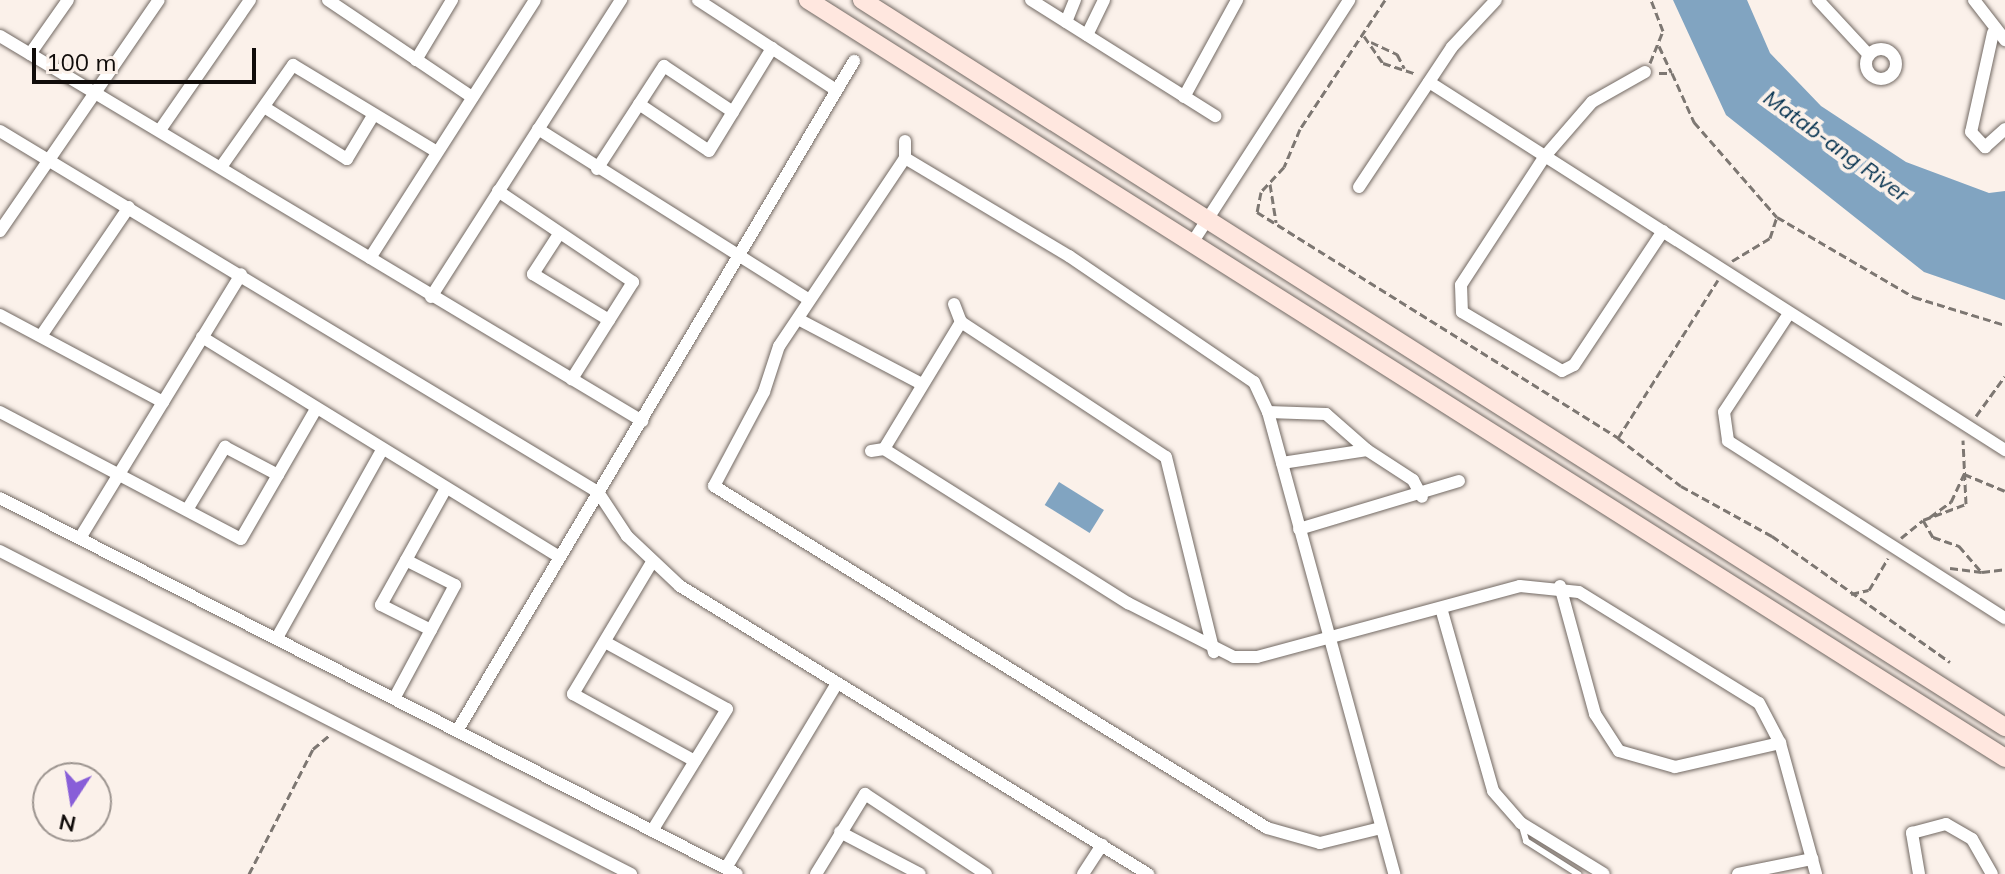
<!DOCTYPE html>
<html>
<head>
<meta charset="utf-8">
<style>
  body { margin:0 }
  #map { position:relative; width:2005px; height:874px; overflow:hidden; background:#fbf1ea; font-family:Mulish,sans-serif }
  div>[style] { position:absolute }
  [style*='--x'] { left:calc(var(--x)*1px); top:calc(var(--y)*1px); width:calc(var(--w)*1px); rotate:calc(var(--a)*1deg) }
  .water>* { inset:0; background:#81a4c1; transform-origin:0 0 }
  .path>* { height:3px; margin-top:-1.5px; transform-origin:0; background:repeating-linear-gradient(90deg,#7d7772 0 8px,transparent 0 12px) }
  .roads { filter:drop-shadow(0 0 2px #726963) drop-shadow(0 0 2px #726963) }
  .lane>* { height:6px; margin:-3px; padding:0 3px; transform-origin:3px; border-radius:3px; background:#fff }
  .street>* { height:12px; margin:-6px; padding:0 6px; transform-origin:6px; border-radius:6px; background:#fff }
  .street>.ring { margin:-6px; padding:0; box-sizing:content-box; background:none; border:12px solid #fff; border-radius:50% }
  .secondary>* { height:18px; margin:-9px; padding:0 9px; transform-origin:9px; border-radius:9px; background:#ffe7df }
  span { translate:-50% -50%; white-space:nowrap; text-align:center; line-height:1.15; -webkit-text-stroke:8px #fbf1ea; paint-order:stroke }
  .water-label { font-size:22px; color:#04314f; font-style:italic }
  .north { position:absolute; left:32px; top:762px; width:80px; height:80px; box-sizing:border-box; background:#fbf1ea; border:2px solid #9d9590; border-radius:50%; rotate:192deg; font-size:22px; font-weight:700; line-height:32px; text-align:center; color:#100c0a }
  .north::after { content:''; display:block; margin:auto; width:28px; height:36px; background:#885ed8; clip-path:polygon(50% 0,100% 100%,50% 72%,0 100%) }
  .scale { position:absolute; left:32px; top:48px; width:224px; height:36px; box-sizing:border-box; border:4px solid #100c0a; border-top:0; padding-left:10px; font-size:24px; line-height:28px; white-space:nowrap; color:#100c0a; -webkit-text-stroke:6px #fbf1ea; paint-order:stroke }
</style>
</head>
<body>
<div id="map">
  <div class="water">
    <div style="clip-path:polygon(1673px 0,1747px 0,1770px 53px,1821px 106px,1906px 162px,1989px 193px,2005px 191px,2005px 300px,1924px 272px,1726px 115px)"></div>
    <div style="left:1059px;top:482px;width:53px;height:27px;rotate:32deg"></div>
  </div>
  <div class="path">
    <div style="--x:1385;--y:0;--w:154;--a:123.4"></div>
    <div style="--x:1300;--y:129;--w:41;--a:112.8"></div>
    <div style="--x:1284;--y:167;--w:34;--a:133"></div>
    <div style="--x:1261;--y:192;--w:20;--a:101"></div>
    <div style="--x:1257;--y:212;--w:426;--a:32"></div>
    <div style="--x:1618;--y:438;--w:79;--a:37.3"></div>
    <div style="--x:1681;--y:486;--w:104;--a:28.8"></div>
    <div style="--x:1772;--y:536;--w:218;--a:35.3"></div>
    <div style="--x:1364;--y:36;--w:33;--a:55"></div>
    <div style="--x:1383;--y:63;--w:35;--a:18"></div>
    <div style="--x:1371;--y:42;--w:29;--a:25"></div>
    <div style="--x:1397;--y:54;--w:16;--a:63"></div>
    <div style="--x:1659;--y:46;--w:29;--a:65"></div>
    <div style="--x:1650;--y:63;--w:35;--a:-68"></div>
    <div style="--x:1663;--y:31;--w:33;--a:-111"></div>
    <div style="--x:1659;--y:73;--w:13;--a:0"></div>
    <div style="--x:1672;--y:73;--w:54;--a:65.8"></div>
    <div style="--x:1694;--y:122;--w:126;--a:48.9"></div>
    <div style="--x:1777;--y:217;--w:159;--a:30.3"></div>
    <div style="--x:1914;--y:297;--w:95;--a:17.1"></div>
    <div style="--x:1270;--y:184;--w:39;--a:81"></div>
    <div style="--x:1732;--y:261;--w:44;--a:-31.2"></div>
    <div style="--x:1770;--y:238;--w:22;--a:-72"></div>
    <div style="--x:1976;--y:416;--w:49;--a:-54.1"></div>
    <div style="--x:1618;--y:438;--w:187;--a:-57.7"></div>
    <div style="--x:1930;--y:517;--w:26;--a:-36"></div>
    <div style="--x:1951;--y:502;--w:31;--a:-65"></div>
    <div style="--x:1964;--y:474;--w:44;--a:22.5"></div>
    <div style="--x:1923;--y:520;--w:20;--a:60"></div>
    <div style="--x:1933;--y:537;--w:28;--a:19"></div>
    <div style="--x:1959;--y:546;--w:35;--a:49"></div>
    <div style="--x:1982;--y:572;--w:23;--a:-7"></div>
    <div style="--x:1901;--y:538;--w:28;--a:-39"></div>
    <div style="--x:1923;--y:520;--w:46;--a:-20.4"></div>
    <div style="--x:1966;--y:504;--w:64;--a:-92.7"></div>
    <div style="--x:1950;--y:568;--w:32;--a:7"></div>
    <div style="--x:1851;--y:594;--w:18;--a:-13"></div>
    <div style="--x:1869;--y:590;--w:37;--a:-59"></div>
    <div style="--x:249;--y:874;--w:140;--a:-62.9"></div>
    <div style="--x:313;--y:749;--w:23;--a:-40"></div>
  </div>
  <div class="roads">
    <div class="lane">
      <div style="--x:1521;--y:823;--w:19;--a:74"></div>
      <div style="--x:1526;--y:841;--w:62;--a:32.4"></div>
    </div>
    <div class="street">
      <div style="--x:328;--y:0;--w:174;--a:34"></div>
      <div style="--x:698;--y:0;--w:165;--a:33.1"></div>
      <div style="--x:1031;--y:0;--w:218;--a:32.2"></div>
      <div style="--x:1818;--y:0;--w:75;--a:47.2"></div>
      <div style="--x:1974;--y:0;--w:51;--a:52.2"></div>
      <div style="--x:1066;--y:22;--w:24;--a:-68"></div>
      <div style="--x:1993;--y:33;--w:101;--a:102.5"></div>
      <div style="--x:1971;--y:132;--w:21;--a:47"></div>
      <div style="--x:1985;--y:147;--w:27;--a:-42"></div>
      <div style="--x:1087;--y:35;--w:39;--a:-64"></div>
      <div style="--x:0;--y:36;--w:749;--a:30.95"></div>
      <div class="ring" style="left:1866px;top:49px;width:18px;height:18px"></div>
      <div style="--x:30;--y:54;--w:66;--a:-54.9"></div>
      <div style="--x:416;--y:60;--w:70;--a:-59"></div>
      <div style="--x:1645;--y:72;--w:61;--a:150.5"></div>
      <div style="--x:1592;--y:102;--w:72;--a:131"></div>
      <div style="--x:1545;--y:156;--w:154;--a:123.1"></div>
      <div style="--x:1461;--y:285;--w:27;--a:88"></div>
      <div style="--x:1462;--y:312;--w:116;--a:30.5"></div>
      <div style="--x:1562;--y:371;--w:13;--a:-27"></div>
      <div style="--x:1574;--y:365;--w:161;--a:-56.4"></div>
      <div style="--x:1429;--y:82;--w:684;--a:32.57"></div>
      <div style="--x:1184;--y:97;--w:111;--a:-61.3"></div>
      <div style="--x:639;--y:104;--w:84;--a:33.9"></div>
      <div style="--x:709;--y:151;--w:121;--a:-58.5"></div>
      <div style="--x:264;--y:107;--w:98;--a:32.1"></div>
      <div style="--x:347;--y:159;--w:52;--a:-59"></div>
      <div style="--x:538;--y:129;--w:319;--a:32.2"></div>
      <div style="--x:160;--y:130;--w:158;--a:-55.3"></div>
      <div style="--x:0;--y:131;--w:699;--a:31.12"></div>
      <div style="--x:598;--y:492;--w:53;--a:56.6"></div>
      <div style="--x:627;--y:536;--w:73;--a:43.3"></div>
      <div style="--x:680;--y:586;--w:550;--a:31.61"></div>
      <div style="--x:905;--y:141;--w:17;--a:90"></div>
      <div style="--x:905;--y:158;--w:226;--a:123.8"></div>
      <div style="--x:779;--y:346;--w:48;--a:108.1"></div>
      <div style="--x:764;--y:392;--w:106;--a:118"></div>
      <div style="--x:714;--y:486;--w:650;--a:31.73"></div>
      <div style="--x:1267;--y:828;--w:55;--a:15.8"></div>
      <div style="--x:1320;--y:843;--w:59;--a:-13.8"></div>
      <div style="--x:905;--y:158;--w:191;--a:30.9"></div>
      <div style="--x:1069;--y:256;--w:224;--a:34.3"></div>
      <div style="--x:1254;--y:382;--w:33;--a:65"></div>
      <div style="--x:1268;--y:412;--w:479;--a:74.7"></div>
      <div style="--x:221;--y:167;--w:125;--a:-54.8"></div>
      <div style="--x:293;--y:65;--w:168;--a:31.1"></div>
      <div style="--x:597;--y:169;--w:123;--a:-57"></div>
      <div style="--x:664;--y:66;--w:83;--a:33.7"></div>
      <div style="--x:1359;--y:187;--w:168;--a:-56.4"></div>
      <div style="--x:1452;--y:47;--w:64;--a:-46.9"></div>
      <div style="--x:498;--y:191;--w:163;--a:34"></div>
      <div style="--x:633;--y:282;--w:115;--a:122.2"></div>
      <div style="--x:0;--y:231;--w:280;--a:-55.5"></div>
      <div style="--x:559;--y:234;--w:48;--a:123"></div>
      <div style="--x:533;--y:274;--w:89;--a:31.2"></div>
      <div style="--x:1194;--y:240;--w:286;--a:-57.1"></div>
      <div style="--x:370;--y:258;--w:306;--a:-57.4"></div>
      <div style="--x:431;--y:297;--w:353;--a:-57.4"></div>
      <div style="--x:954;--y:304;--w:19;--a:69"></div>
      <div style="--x:961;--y:322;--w:245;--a:33.4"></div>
      <div style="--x:1166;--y:457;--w:201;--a:76.2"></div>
      <div style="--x:0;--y:315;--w:185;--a:28.1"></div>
      <div style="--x:1788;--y:315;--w:116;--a:123.4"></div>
      <div style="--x:1724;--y:412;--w:29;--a:82"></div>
      <div style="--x:1728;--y:441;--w:329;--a:32.6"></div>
      <div style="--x:798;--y:319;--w:140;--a:27.7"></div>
      <div style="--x:41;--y:336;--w:156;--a:-55.7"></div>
      <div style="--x:202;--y:337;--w:418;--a:31.6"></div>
      <div style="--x:0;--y:412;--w:272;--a:27.8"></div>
      <div style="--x:241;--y:539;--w:150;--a:-60"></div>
      <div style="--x:1268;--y:412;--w:58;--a:2"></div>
      <div style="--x:1326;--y:414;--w:55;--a:41.3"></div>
      <div style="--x:884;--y:449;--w:149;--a:-58.8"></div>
      <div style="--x:871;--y:451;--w:13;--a:-9"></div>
      <div style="--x:884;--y:449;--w:289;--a:32.3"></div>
      <div style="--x:1128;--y:603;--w:119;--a:27"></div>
      <div style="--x:1234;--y:657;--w:23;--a:0"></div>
      <div style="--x:1257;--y:657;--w:272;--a:-15.1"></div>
      <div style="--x:1520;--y:586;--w:59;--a:5.8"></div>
      <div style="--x:1579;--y:592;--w:211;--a:31.7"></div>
      <div style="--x:1759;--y:703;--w:45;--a:62.3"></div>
      <div style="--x:1780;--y:743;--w:136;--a:74.6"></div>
      <div style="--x:1282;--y:463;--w:86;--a:-8.7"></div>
      <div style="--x:1367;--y:450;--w:55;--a:33.1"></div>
      <div style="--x:1413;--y:480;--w:19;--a:62"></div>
      <div style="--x:0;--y:498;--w:827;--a:27.03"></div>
      <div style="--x:187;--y:510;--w:74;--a:-58.9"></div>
      <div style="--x:225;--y:447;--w:60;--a:27.8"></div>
      <div style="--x:1299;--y:529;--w:167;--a:-16.7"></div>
      <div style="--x:80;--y:538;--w:309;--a:-58.6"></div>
      <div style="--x:0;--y:551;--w:709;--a:27.11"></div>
      <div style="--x:652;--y:562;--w:154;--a:120.9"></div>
      <div style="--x:573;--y:694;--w:139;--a:28.8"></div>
      <div style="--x:1560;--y:586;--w:133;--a:74.7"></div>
      <div style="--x:1595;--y:714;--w:44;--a:57"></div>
      <div style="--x:1619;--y:751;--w:58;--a:15.9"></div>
      <div style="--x:1675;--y:767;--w:108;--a:-12.9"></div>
      <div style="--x:1441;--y:608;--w:190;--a:74.1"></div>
      <div style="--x:1493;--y:791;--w:43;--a:48.8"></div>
      <div style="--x:1521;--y:823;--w:97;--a:31.6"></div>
      <div style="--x:431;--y:630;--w:56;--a:-153.4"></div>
      <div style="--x:381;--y:605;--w:132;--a:-60.9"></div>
      <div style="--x:278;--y:636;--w:213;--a:-60.8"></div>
      <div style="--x:605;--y:642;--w:139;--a:28.8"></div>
      <div style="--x:727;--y:709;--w:143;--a:121.6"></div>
      <div style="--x:395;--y:697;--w:127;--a:-61.8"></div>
      <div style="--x:455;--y:585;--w:55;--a:-153"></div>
      <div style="--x:457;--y:731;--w:779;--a:-59.35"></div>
      <div style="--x:840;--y:832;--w:90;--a:27.7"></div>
      <div style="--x:726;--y:868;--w:216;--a:-59"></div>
      <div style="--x:816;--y:874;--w:94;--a:-58.5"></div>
      <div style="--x:865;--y:794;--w:145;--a:33.5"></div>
      <div style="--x:1083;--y:874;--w:35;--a:-57"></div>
      <div style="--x:1738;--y:874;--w:76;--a:-11.5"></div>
      <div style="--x:1919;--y:874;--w:42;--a:-99.7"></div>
      <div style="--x:1912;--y:833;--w:35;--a:-15"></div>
      <div style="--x:1946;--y:824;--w:30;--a:30"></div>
      <div style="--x:1972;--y:839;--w:40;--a:60.3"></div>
    </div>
    <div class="secondary">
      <div style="--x:808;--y:0;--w:1417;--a:32.34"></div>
      <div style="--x:862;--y:0;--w:1355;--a:32.46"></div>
    </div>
  </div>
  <div class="water-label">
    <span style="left:1836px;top:146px;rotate:36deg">Matab-ang River</span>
  </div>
  <div class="north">N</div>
  <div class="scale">100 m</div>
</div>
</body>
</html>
